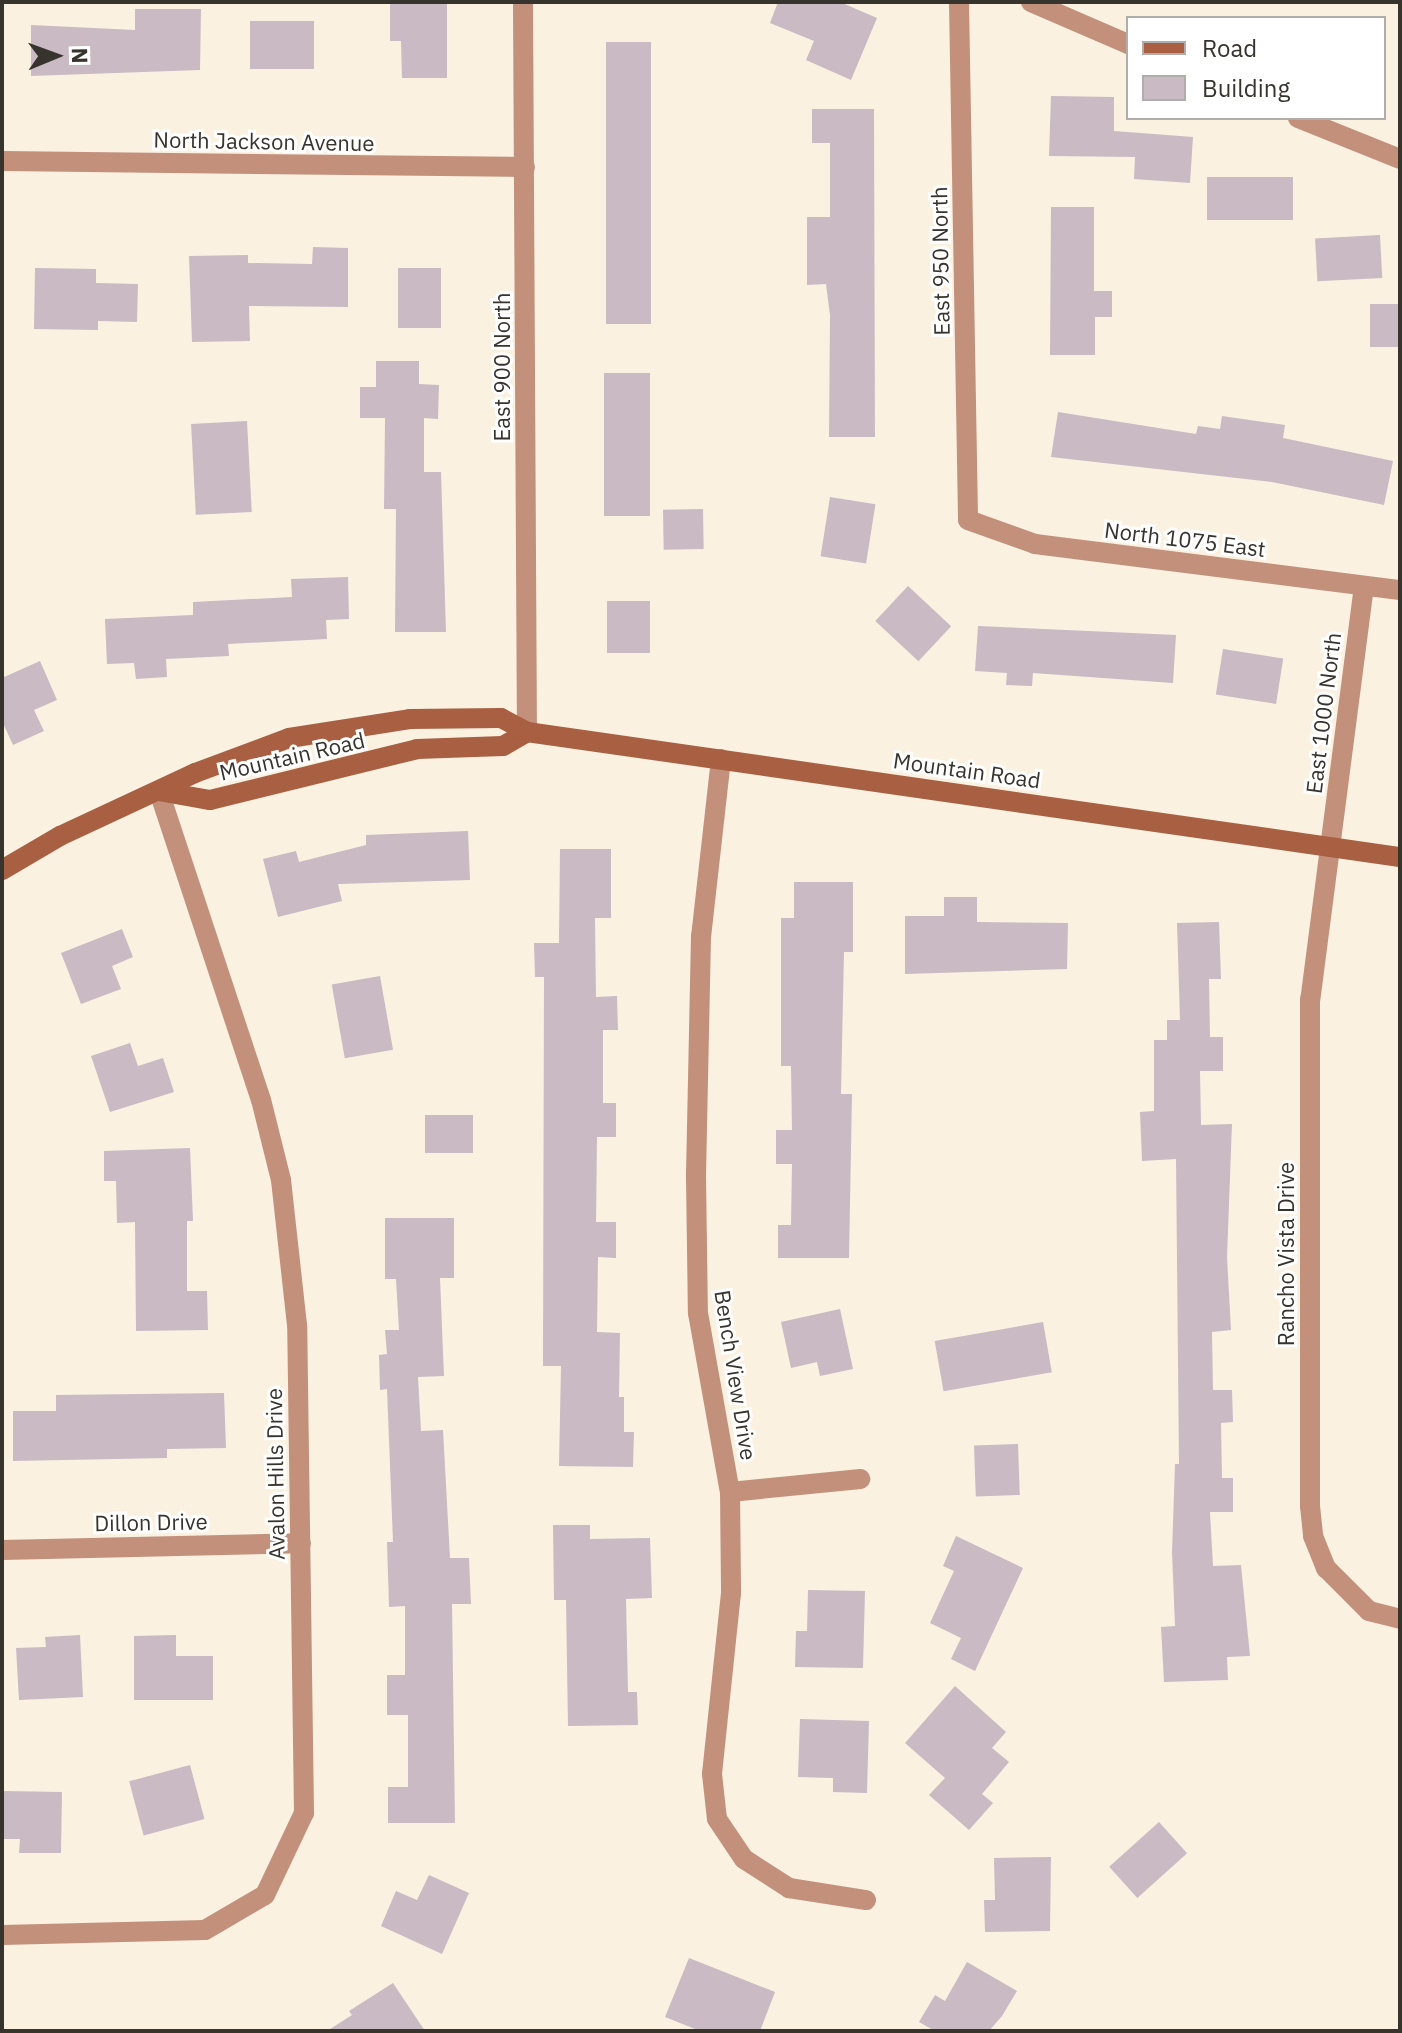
<!DOCTYPE html>
<html>
<head>
<meta charset="utf-8">
<style>
  body { margin:0 }
  #map { position:relative; width:1402px; height:2033px; overflow:hidden; background:#faf1e1; font-family:"IBM Plex Sans",sans-serif }
  div>[style] { position:absolute }
  [style*='--x'] { left:calc(var(--x)*1px); top:calc(var(--y)*1px); width:calc(var(--w)*1px); rotate:calc(var(--a)*1deg) }
  .building>* { inset:0; background:#c9bac4; transform-origin:0 0 }
  .street>* { height:20px; margin:-10px; padding:0 10px; transform-origin:10px; border-radius:10px; background:#c3907c }
  .secondary>* { height:20px; margin:-10px; padding:0 10px; transform-origin:10px; border-radius:10px; background:#a85f42 }
  span { translate:-50% -50%; white-space:nowrap; text-align:center; line-height:1.15; -webkit-text-stroke:6px #fff; paint-order:stroke }
  .street-label { font-size:22px; color:#37342d }
  .frame { position:absolute; inset:0; border:4px solid #37342d; pointer-events:none }
  .legend { position:absolute; left:1126px; top:16px; width:260px; height:104px; box-sizing:border-box; background:#fff; border:2px solid #afaeab; margin:0; padding:10px 14px; list-style:none; font-size:24px; color:#37342d }
  .legend li { display:flex; align-items:center; gap:16px; height:40px }
  .legend b { width:40px; border:2px solid #afaeab }
  .north { position:absolute; left:16px; top:16px; width:80px; height:80px; -webkit-text-stroke:6px #fff; paint-order:stroke; rotate:89deg; font-size:22px; font-weight:700; line-height:32px; text-align:center; color:#37342d }
  .north::after { content:''; display:block; margin:auto; width:28px; height:36px; background:#37342d; clip-path:polygon(50% 0,100% 100%,50% 72%,0 100%) }
</style>
</head>
<body>
<div id="map">
  <div class="building">
    <div style="clip-path:polygon(390px 2px,447px 2px,447px 78px,402px 78px,401px 41px,390px 41px)"></div>
    <div style="clip-path:polygon(778px 2px,840px 2px,877px 18px,851px 80px,806px 60px,814px 41px,770px 23px)"></div>
    <div style="clip-path:polygon(135px 9px,201px 9px,200px 70px,31px 76px,31px 25px,135px 30px)"></div>
    <div style="left:250px;top:21px;width:64px;height:48px"></div>
    <div style="left:606px;top:42px;width:45px;height:282px"></div>
    <div style="clip-path:polygon(1051px 96px,1114px 97px,1114px 131px,1193px 137px,1190px 183px,1134px 179px,1135px 157px,1049px 156px)"></div>
    <div style="clip-path:polygon(812px 109px,874px 109px,875px 437px,829px 437px,830px 315px,826px 284px,807px 285px,807px 217px,830px 217px,830px 143px,812px 143px)"></div>
    <div style="left:1207px;top:177px;width:86px;height:43px"></div>
    <div style="clip-path:polygon(1051px 207px,1094px 207px,1094px 291px,1112px 291px,1112px 317px,1095px 317px,1095px 355px,1050px 355px)"></div>
    <div style="left:1380px;top:235px;width:43px;height:65px;rotate:87deg"></div>
    <div style="clip-path:polygon(313px 247px,348px 248px,348px 307px,249px 306px,250px 341px,192px 342px,189px 256px,248px 255px,248px 263px,312px 264px)"></div>
    <div style="clip-path:polygon(35px 268px,96px 269px,96px 283px,138px 284px,137px 322px,98px 321px,98px 330px,34px 329px)"></div>
    <div style="left:398px;top:268px;width:43px;height:60px"></div>
    <div style="left:1370px;top:304px;width:30px;height:43px"></div>
    <div style="clip-path:polygon(376px 361px,419px 361px,419px 384px,439px 385px,438px 419px,424px 418px,424px 472px,441px 472px,446px 632px,395px 632px,396px 509px,384px 509px,385px 418px,360px 418px,360px 387px,376px 387px)"></div>
    <div style="left:604px;top:373px;width:46px;height:143px"></div>
    <div style="clip-path:polygon(1058px 412px,1196px 434px,1198px 426px,1220px 429px,1222px 416px,1285px 425px,1283px 438px,1393px 461px,1384px 505px,1272px 482px,1051px 457px)"></div>
    <div style="left:247px;top:421px;width:91px;height:56px;rotate:87deg"></div>
    <div style="left:830px;top:497px;width:46px;height:60px;rotate:9deg"></div>
    <div style="left:703px;top:509px;width:40px;height:40px;rotate:89deg"></div>
    <div style="clip-path:polygon(348px 577px,349px 619px,326px 620px,327px 639px,228px 644px,229px 656px,166px 659px,167px 677px,136px 679px,134px 663px,107px 664px,105px 619px,193px 615px,193px 602px,292px 597px,291px 579px)"></div>
    <div style="left:908px;top:586px;width:59px;height:48px;rotate:43deg"></div>
    <div style="left:607px;top:601px;width:43px;height:52px"></div>
    <div style="clip-path:polygon(978px 626px,1176px 635px,1173px 683px,1033px 673px,1032px 686px,1006px 685px,1007px 673px,975px 671px)"></div>
    <div style="left:1223px;top:649px;width:61px;height:46px;rotate:9deg"></div>
    <div style="clip-path:polygon(40px 661px,57px 700px,34px 710px,44px 731px,13px 745px,2px 721px,2px 678px)"></div>
    <div style="clip-path:polygon(468px 831px,470px 880px,338px 884px,342px 901px,278px 917px,263px 859px,296px 851px,299px 862px,366px 845px,366px 835px)"></div>
    <div style="clip-path:polygon(560px 849px,611px 849px,611px 918px,595px 918px,596px 997px,617px 996px,618px 1030px,603px 1030px,603px 1103px,616px 1103px,616px 1137px,597px 1137px,596px 1222px,616px 1222px,616px 1258px,598px 1257px,597px 1332px,620px 1333px,619px 1397px,624px 1397px,624px 1432px,634px 1432px,633px 1467px,559px 1466px,561px 1366px,543px 1366px,544px 977px,535px 977px,534px 943px,559px 943px)"></div>
    <div style="clip-path:polygon(794px 882px,853px 882px,853px 952px,844px 952px,841px 1094px,852px 1094px,849px 1258px,778px 1258px,778px 1225px,791px 1225px,792px 1164px,776px 1164px,776px 1130px,792px 1130px,791px 1066px,781px 1066px,781px 918px,794px 918px)"></div>
    <div style="clip-path:polygon(944px 897px,977px 897px,977px 922px,1068px 923px,1067px 969px,905px 974px,905px 916px,944px 916px)"></div>
    <div style="clip-path:polygon(1219px 922px,1221px 979px,1209px 979px,1210px 1037px,1223px 1037px,1223px 1071px,1200px 1071px,1201px 1125px,1232px 1124px,1227px 1257px,1231px 1330px,1212px 1332px,1213px 1390px,1232px 1390px,1233px 1422px,1221px 1423px,1222px 1478px,1233px 1478px,1233px 1512px,1210px 1512px,1213px 1566px,1241px 1565px,1250px 1656px,1227px 1657px,1228px 1680px,1164px 1682px,1161px 1627px,1175px 1626px,1172px 1552px,1175px 1464px,1179px 1464px,1176px 1159px,1142px 1161px,1140px 1112px,1154px 1111px,1154px 1040px,1167px 1040px,1167px 1020px,1180px 1020px,1177px 923px)"></div>
    <div style="clip-path:polygon(122px 929px,133px 957px,112px 966px,121px 989px,81px 1004px,61px 953px)"></div>
    <div style="left:380px;top:976px;width:75px;height:49px;rotate:80deg"></div>
    <div style="clip-path:polygon(130px 1043px,138px 1066px,163px 1058px,174px 1092px,110px 1112px,91px 1056px)"></div>
    <div style="left:473px;top:1115px;width:38px;height:48px;rotate:90deg"></div>
    <div style="clip-path:polygon(190px 1148px,193px 1221px,187px 1221px,187px 1291px,207px 1291px,208px 1330px,136px 1331px,135px 1222px,117px 1223px,116px 1181px,104px 1181px,104px 1151px)"></div>
    <div style="clip-path:polygon(385px 1218px,454px 1218px,454px 1278px,440px 1278px,444px 1376px,418px 1377px,421px 1431px,443px 1430px,450px 1558px,469px 1558px,471px 1604px,452px 1604px,455px 1823px,388px 1823px,388px 1787px,408px 1787px,408px 1715px,387px 1715px,387px 1675px,405px 1675px,405px 1606px,389px 1607px,387px 1542px,393px 1542px,387px 1389px,380px 1390px,379px 1355px,387px 1354px,385px 1330px,399px 1330px,396px 1279px,385px 1279px)"></div>
    <div style="clip-path:polygon(840px 1309px,853px 1369px,820px 1376px,817px 1362px,791px 1368px,781px 1322px)"></div>
    <div style="left:1043px;top:1322px;width:51px;height:110px;rotate:80deg"></div>
    <div style="clip-path:polygon(224px 1393px,226px 1448px,167px 1449px,167px 1458px,13px 1461px,13px 1411px,56px 1411px,56px 1395px)"></div>
    <div style="left:1018px;top:1444px;width:51px;height:44px;rotate:88deg"></div>
    <div style="clip-path:polygon(553px 1525px,590px 1525px,590px 1539px,650px 1538px,652px 1598px,626px 1599px,628px 1692px,637px 1692px,638px 1725px,568px 1726px,566px 1600px,554px 1600px)"></div>
    <div style="clip-path:polygon(956px 1536px,1023px 1568px,975px 1671px,951px 1659px,961px 1638px,930px 1623px,954px 1571px,943px 1566px)"></div>
    <div style="clip-path:polygon(808px 1590px,865px 1591px,863px 1668px,795px 1667px,796px 1631px,807px 1631px)"></div>
    <div style="clip-path:polygon(80px 1635px,83px 1697px,19px 1700px,16px 1648px,46px 1647px,45px 1637px)"></div>
    <div style="clip-path:polygon(176px 1635px,176px 1656px,213px 1656px,213px 1700px,134px 1700px,134px 1636px)"></div>
    <div style="clip-path:polygon(955px 1686px,1006px 1732px,992px 1748px,1009px 1762px,982px 1794px,993px 1803px,969px 1830px,929px 1795px,945px 1778px,905px 1743px)"></div>
    <div style="clip-path:polygon(800px 1719px,869px 1721px,867px 1793px,833px 1792px,833px 1778px,798px 1777px)"></div>
    <div style="left:190px;top:1765px;width:56px;height:63px;rotate:75deg"></div>
    <div style="clip-path:polygon(2px 1791px,62px 1792px,61px 1853px,19px 1853px,20px 1839px,2px 1839px)"></div>
    <div style="left:1159px;top:1822px;width:42px;height:67px;rotate:48deg"></div>
    <div style="clip-path:polygon(1051px 1857px,1050px 1931px,985px 1932px,984px 1900px,995px 1900px,994px 1858px)"></div>
    <div style="clip-path:polygon(429px 1875px,469px 1893px,442px 1954px,381px 1926px,396px 1891px,417px 1900px)"></div>
    <div style="clip-path:polygon(689px 1958px,775px 1992px,760px 2031px,700px 2031px,665px 2017px)"></div>
    <div style="clip-path:polygon(967px 1962px,1017px 1991px,1002px 2016px,989px 2031px,935px 2031px,919px 2022px,935px 1995px,945px 2001px)"></div>
    <div style="clip-path:polygon(393px 1983px,425px 2031px,327px 2031px,352px 2015px,349px 2011px)"></div>
  </div>
  <div class="street">
    <div style="--x:523;--y:2;--w:730;--a:89.69"></div>
    <div style="--x:959;--y:2;--w:518;--a:89"></div>
    <div style="--x:968;--y:520;--w:71;--a:19.7"></div>
    <div style="--x:1035;--y:544;--w:368;--a:7.2"></div>
    <div style="--x:1031;--y:2;--w:106;--a:23.4"></div>
    <div style="--x:1298;--y:118;--w:110;--a:21.9"></div>
    <div style="--x:2;--y:161;--w:523;--a:0.66"></div>
    <div style="--x:1364;--y:586;--w:417;--a:97.4"></div>
    <div style="--x:1310;--y:999;--w:507;--a:90"></div>
    <div style="--x:1310;--y:1506;--w:30;--a:84"></div>
    <div style="--x:1313;--y:1536;--w:35;--a:68"></div>
    <div style="--x:1326;--y:1568;--w:61;--a:45"></div>
    <div style="--x:1369;--y:1611;--w:32;--a:14"></div>
    <div style="--x:721;--y:759;--w:178;--a:96.4"></div>
    <div style="--x:701;--y:936;--w:241;--a:91.2"></div>
    <div style="--x:696;--y:1177;--w:136;--a:89.2"></div>
    <div style="--x:698;--y:1313;--w:182;--a:79.9"></div>
    <div style="--x:730;--y:1492;--w:101;--a:89.4"></div>
    <div style="--x:731;--y:1593;--w:182;--a:96"></div>
    <div style="--x:712;--y:1774;--w:45;--a:83.7"></div>
    <div style="--x:717;--y:1819;--w:48;--a:56"></div>
    <div style="--x:744;--y:1859;--w:54;--a:32.8"></div>
    <div style="--x:789;--y:1888;--w:78;--a:8.9"></div>
    <div style="--x:730;--y:1492;--w:131;--a:-5.7"></div>
    <div style="--x:2;--y:1550;--w:299;--a:-1.3"></div>
    <div style="--x:2;--y:1935;--w:203;--a:-1.4"></div>
    <div style="--x:205;--y:1930;--w:69;--a:-30.3"></div>
    <div style="--x:265;--y:1895;--w:91;--a:-64.6"></div>
    <div style="--x:304;--y:1813;--w:488;--a:-90.8"></div>
    <div style="--x:297;--y:1325;--w:146;--a:-96.3"></div>
    <div style="--x:281;--y:1180;--w:82;--a:-104"></div>
    <div style="--x:261;--y:1100;--w:325;--a:-108.3"></div>
  </div>
  <div class="secondary">
    <div style="--x:159;--y:791;--w:52;--a:10"></div>
    <div style="--x:210;--y:800;--w:213;--a:-13.8"></div>
    <div style="--x:417;--y:749;--w:86;--a:-2"></div>
    <div style="--x:503;--y:746;--w:28;--a:-30"></div>
    <div style="--x:2;--y:870;--w:67;--a:-30.4"></div>
    <div style="--x:60;--y:836;--w:149;--a:-25"></div>
    <div style="--x:195;--y:773;--w:100;--a:-20.4"></div>
    <div style="--x:289;--y:738;--w:122;--a:-8.9"></div>
    <div style="--x:410;--y:719;--w:91;--a:-0.6"></div>
    <div style="--x:501;--y:718;--w:30;--a:28"></div>
    <div style="--x:527;--y:732;--w:882;--a:8.15"></div>
  </div>
  <div class="street-label">
    <span style="left:264px;top:141px;rotate:1deg">North Jackson Avenue</span>
    <span style="left:940px;top:261px;rotate:-91deg">East 950 North</span>
    <span style="left:502px;top:367px;rotate:-90deg">East 900 North</span>
    <span style="left:1185px;top:539px;rotate:7deg">North 1075 East</span>
    <span style="left:1323px;top:713px;rotate:-83deg">East 1000 North</span>
    <span style="left:292px;top:756px;rotate:-13deg">Mountain Road</span>
    <span style="left:967px;top:770px;rotate:8deg">Mountain Road</span>
    <span style="left:1286px;top:1254px;rotate:-90deg">Rancho Vista Drive</span>
    <span style="left:736px;top:1375px;rotate:81deg">Bench View Drive</span>
    <span style="left:275px;top:1474px;rotate:-91deg">Avalon Hills Drive</span>
    <span style="left:151px;top:1522px;rotate:-1deg">Dillon Drive</span>
  </div>
  <div class="frame"></div>
  <ul class="legend">
  <li><b style="height:10px;background:#a85f42"></b>Road</li>
  <li><b style="height:22px;background:#c9bac4"></b>Building</li>
  </ul>
  <div class="north">N</div>
</div>
</body>
</html>
